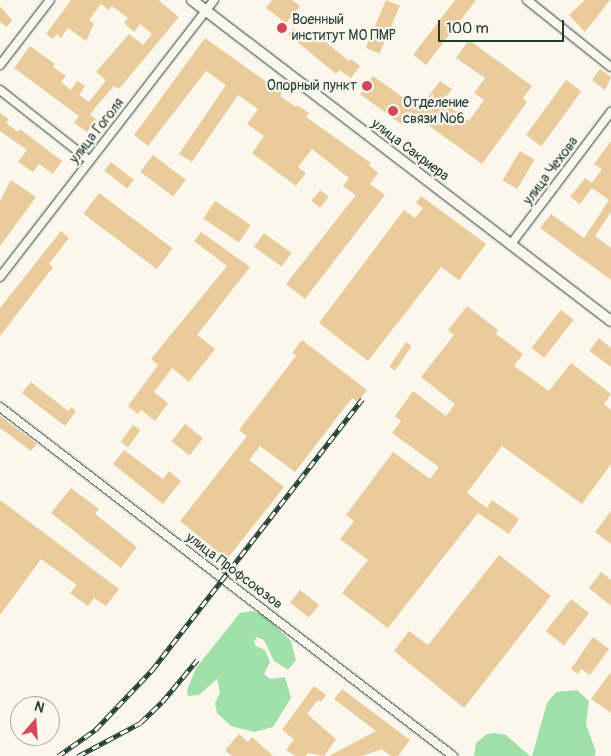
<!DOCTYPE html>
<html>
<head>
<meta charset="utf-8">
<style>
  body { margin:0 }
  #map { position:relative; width:611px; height:756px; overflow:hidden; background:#fbf7ec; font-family:Pangolin,sans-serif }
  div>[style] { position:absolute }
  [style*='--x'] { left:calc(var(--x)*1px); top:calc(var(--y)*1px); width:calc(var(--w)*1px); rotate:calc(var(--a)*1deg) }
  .green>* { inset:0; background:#a1e0a9 }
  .building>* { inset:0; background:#e9cb9c; transform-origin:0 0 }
  .roads { filter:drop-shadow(0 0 1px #1f3d34) drop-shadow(0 0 1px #1f3d34) }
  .street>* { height:8px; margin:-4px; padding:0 4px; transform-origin:4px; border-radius:4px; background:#fbf7ec }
  .secondary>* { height:10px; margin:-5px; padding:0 5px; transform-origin:5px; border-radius:5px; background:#fbf7ec }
  .rail>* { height:4.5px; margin-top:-2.25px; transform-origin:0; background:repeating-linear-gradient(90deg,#fbf7ec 0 8px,#1f3d34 0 16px); box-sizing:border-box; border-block:1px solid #1f3d34 }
  .dots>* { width:14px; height:14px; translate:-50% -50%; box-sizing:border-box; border:2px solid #fbf7ec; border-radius:50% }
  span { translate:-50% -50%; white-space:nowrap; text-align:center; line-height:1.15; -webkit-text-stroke:4.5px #fbf7ec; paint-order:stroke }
  .poi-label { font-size:14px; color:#1f3d34 }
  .left { translate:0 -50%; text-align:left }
  .right { translate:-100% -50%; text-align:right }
  .street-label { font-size:14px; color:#1f3d34 }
  .north { position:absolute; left:10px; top:696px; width:50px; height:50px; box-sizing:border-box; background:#fbf7ec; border:1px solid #a3ada2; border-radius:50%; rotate:18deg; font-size:14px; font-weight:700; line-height:20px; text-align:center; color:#1f3d34 }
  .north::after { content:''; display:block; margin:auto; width:18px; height:22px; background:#d1495b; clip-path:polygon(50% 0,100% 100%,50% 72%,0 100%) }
  .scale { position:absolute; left:438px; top:20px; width:126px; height:22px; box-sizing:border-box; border:2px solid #1f3d34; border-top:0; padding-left:6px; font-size:15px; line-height:18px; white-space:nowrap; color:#1f3d34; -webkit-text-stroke:4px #fbf7ec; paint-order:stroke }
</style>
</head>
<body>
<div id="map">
  <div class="green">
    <div style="clip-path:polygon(253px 611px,265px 616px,291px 641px,296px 660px,288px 670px,274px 661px,264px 640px,257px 637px,254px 642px,256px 646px,265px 650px,270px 662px,264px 674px,270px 679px,285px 677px,291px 698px,273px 727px,254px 732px,231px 726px,217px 713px,215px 703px,220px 693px,217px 679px,199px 695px,188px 696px,187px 690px,196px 668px,240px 613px)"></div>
    <div style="clip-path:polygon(577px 690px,589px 701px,586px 724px,596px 752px,594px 756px,532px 756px,547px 703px,556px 692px)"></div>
    <div style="clip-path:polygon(495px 733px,506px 735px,530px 756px,474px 756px,476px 743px,487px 734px)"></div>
  </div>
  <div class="building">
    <div style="clip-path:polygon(71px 0,158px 0,179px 17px,119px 89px,114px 86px,99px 103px,90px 115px,96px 119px,87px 132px,74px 123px,79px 116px,14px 68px,30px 46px,55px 64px,53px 67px,66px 76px,61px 82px,71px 90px,77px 81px,85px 86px,79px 95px,89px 102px,106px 80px,96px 72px,129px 34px,143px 45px,152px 34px,140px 24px,134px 32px,124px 23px,128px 18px,112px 6px,109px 10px,101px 4px,89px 20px,94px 24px,86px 41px,68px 28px,61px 38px,57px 34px,53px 39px,46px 34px)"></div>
    <div style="clip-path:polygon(272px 0,292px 0,300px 6px,286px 23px,266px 8px)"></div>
    <div style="left:386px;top:0;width:15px;height:52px;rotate:23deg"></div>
    <div style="clip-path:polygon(455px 0,476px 0,426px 65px,413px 55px)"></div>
    <div style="clip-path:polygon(585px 0,610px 0,585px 32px,569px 15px)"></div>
    <div style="clip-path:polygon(0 6px,12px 20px,7px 27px,0 22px)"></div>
    <div style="clip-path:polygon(293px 28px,305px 37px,311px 30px,349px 61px,351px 59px,360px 66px,351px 78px,339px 70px,336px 74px,288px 34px)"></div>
    <div style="clip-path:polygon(205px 38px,282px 93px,280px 96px,296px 107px,297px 105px,309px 113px,306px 117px,371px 163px,369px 165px,378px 173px,370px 184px,385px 195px,305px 299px,286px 284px,356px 195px,343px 186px,349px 178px,312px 149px,298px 167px,306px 173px,296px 186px,252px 153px,264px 136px,247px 124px,258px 109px,238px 95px,192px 162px,179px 154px,226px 85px,206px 71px,148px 146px,134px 135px)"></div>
    <div style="clip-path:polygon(469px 40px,532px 86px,523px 98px,527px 102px,482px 164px,410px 112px,401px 124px,360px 94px,373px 76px,419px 109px,440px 81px,452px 89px,443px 102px,469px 121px,484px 100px,474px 93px,485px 78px,456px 58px)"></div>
    <div style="clip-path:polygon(600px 69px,611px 77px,605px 90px,592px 80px)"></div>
    <div style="left:566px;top:80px;width:19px;height:68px;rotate:36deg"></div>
    <div style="clip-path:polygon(0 113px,9px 119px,6px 123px,18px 132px,20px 129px,62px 161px,53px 174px,39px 164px,33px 172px,18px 162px,27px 150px,0 131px)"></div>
    <div style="clip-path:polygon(611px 141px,611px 212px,595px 236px,611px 248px,611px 280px,540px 228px,551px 214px,584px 238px,609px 200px,592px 188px,580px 204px,570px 197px,585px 178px,592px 183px,602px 169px,594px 164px)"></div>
    <div style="left:520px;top:151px;width:17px;height:34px;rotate:31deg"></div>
    <div style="left:153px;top:155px;width:41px;height:21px;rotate:37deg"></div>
    <div style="left:111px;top:162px;width:29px;height:11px;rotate:38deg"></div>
    <div style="clip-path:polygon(11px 180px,36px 197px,0 246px,0 201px)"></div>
    <div style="left:320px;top:190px;width:11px;height:14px;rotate:38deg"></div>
    <div style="left:99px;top:193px;width:92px;height:26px;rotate:37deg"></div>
    <div style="clip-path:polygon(421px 196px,486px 244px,459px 280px,441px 267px,368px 361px,319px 323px,404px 210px,415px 218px,423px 208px,416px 203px)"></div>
    <div style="left:215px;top:201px;width:43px;height:21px;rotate:34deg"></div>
    <div style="clip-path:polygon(61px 231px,69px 238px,49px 264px,53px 267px,0 336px,0 308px)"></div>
    <div style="clip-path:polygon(201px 232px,250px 267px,197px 335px,215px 349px,189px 382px,172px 368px,154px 392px,168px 403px,155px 421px,141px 410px,138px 414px,128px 406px,158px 365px,151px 359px,227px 266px,194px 241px)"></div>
    <div style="left:264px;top:233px;width:34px;height:17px;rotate:36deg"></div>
    <div style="clip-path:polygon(467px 306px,498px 330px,496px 334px,523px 354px,514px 366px,549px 391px,571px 363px,611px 394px,604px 404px,611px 410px,611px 464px,582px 504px,502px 446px,467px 493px,487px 508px,492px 500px,519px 519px,509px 534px,478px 513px,388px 628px,342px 593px,368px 560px,340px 539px,354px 521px,346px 515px,393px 452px,430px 479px,439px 467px,392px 433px,401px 421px,395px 416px,413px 391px,446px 416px,455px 404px,421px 377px,454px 335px,448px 330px)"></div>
    <div style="left:561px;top:310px;width:16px;height:48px;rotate:38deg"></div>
    <div style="clip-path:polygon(599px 338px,611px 348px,611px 367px,589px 351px)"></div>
    <div style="clip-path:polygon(302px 340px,367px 390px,357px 402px,352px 398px,295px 472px,260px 446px,249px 460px,284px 487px,227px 559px,180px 521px,247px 436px,239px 430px,296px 356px,292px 353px)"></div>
    <div style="left:406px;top:342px;width:7px;height:30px;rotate:34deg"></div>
    <div style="clip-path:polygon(31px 382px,68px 411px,71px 407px,76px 411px,65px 426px,22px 393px)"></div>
    <div style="clip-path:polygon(0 416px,37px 444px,31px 451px,0 428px)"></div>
    <div style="left:185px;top:424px;width:23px;height:22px;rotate:38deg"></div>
    <div style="left:133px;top:425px;width:9px;height:21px;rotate:36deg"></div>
    <div style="clip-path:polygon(124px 450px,163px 479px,169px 471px,181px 481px,163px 504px,113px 464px)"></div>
    <div style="clip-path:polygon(71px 488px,99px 509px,95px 514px,137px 547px,121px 568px,51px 513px)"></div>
    <div style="clip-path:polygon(0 500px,119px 589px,106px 606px,94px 598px,88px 606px,70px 593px,77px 585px,41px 559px,0 615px)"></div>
    <div style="clip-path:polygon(611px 511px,611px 544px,595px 532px)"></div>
    <div style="clip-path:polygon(499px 555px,551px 596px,464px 708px,394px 651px,409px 631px,428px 645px)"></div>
    <div style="clip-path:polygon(601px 572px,611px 580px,611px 606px,589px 588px)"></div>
    <div style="left:300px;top:590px;width:24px;height:16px;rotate:38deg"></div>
    <div style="left:571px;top:599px;width:23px;height:41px;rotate:38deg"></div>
    <div style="clip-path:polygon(593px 637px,609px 649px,590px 675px,581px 669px,578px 674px,571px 669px)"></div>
    <div style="clip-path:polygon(611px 672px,611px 713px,591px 699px)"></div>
    <div style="clip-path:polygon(314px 686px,326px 695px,321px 702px,318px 700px,307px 714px,336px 739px,324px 756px,308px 753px,305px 756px,295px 756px,286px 750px,294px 739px,282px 730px)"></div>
    <div style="clip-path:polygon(342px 689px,410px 740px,398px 756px,391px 756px,382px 749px,362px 756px,329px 756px,376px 731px,334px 699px)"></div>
    <div style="clip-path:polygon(239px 734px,248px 742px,252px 737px,273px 756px,232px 756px,225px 750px)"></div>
  </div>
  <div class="roads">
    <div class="street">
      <div style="--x:527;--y:0;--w:107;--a:38.6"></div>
      <div style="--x:0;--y:65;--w:82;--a:-52.4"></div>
      <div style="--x:0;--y:90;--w:113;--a:38.2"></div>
      <div style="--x:511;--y:244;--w:166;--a:-52.9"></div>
      <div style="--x:0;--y:277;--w:350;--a:-52.3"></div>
      <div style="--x:0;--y:407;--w:572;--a:37.61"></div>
    </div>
    <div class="secondary">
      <div style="--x:192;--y:0;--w:528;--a:37.46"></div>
    </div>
  </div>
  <div class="rail">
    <div style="--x:58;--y:756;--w:45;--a:-35.1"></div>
    <div style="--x:95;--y:730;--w:83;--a:-46.5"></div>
    <div style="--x:152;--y:670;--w:343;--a:-52.2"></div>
    <div style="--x:78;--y:756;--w:70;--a:-28"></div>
    <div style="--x:140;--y:723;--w:30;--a:-44"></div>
    <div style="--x:162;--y:702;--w:55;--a:-50.2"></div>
  </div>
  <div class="dots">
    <div style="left:282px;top:28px;background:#d1495b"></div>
    <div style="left:367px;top:86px;background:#d1495b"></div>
    <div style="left:393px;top:111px;background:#d1495b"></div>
  </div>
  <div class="poi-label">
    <span class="left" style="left:292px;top:28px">Военный<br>институт МО ПМР</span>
    <span class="right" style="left:357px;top:86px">Опорный пункт</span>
    <span class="left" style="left:403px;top:111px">Отделение<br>связи №6</span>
  </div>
  <div class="street-label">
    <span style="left:97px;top:131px;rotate:-52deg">улица Гоголя</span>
    <span style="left:410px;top:150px;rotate:37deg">улица Сакриера</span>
    <span style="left:551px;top:171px;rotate:-53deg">улица Чехова</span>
    <span style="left:234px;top:571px;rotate:37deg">улица Профсоюзов</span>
  </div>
  <div class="north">N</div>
  <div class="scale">100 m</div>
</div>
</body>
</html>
